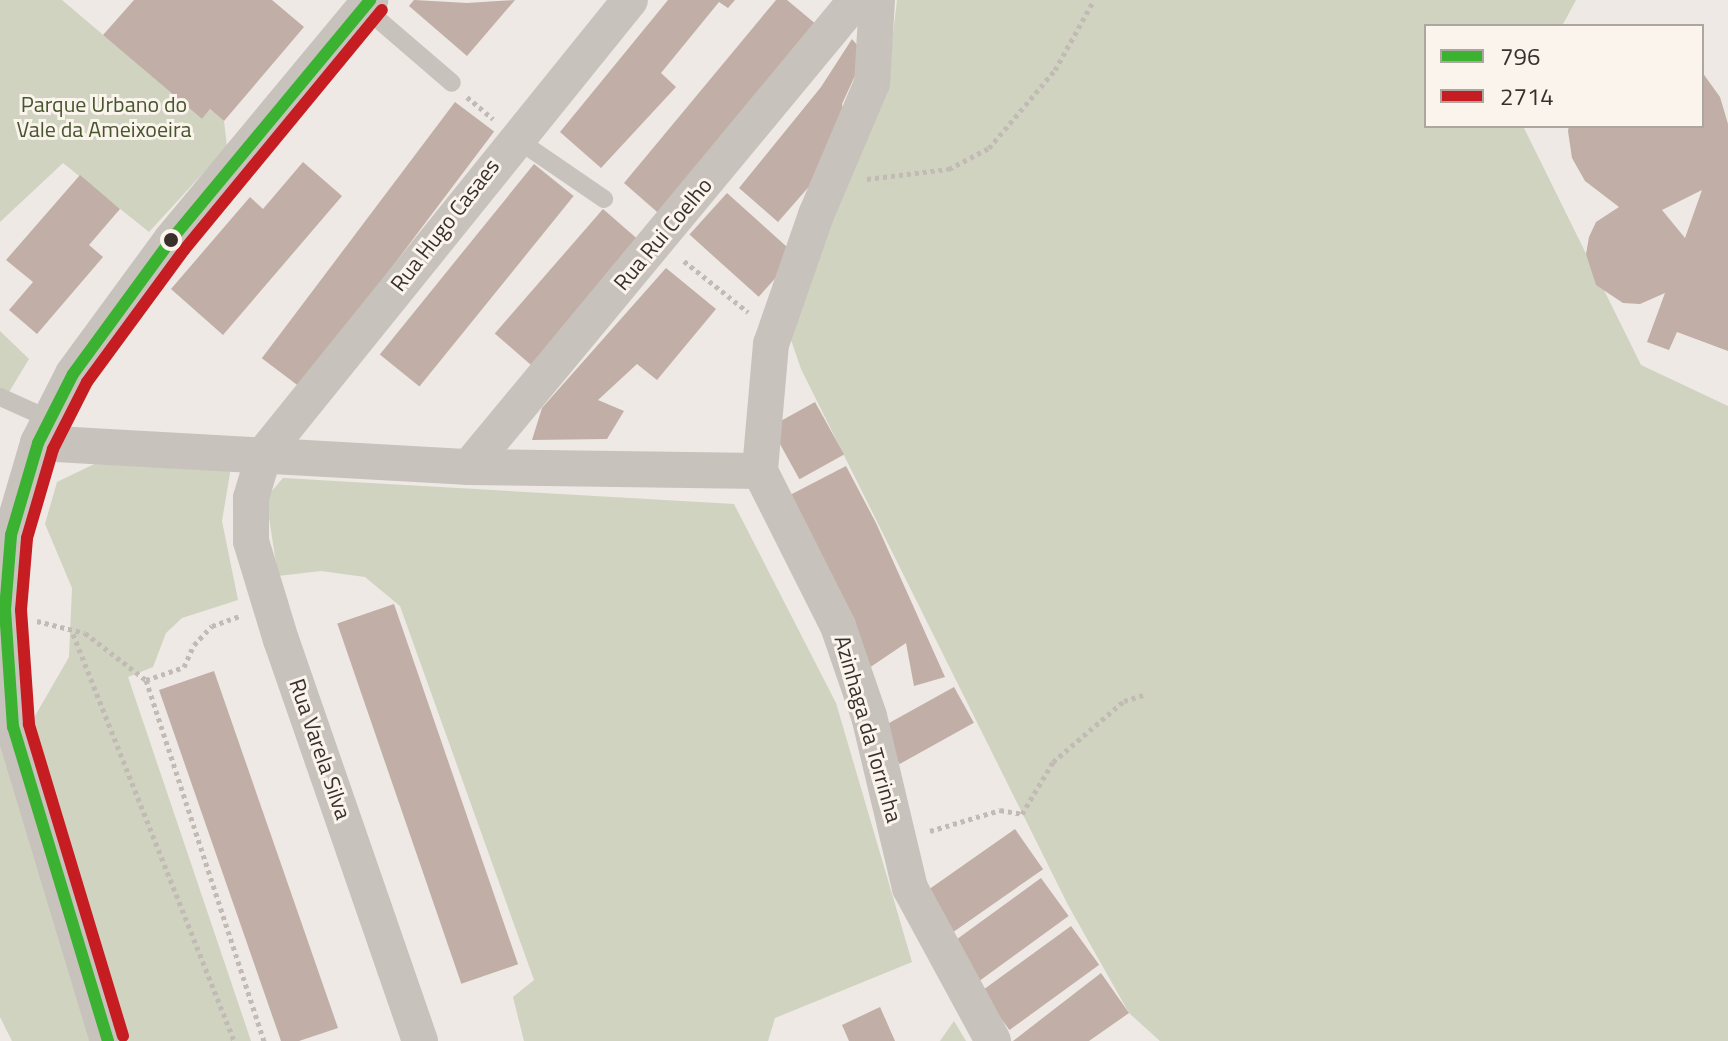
<!DOCTYPE html>
<html>
<head>
<meta charset="utf-8">
<style>
  body { margin:0 }
  #map { position:relative; width:1728px; height:1041px; overflow:hidden; background:#eee9e4; font-family:"Titillium Web",sans-serif }
  div>[style] { position:absolute }
  [style*='--x'] { left:calc(var(--x)*1px); top:calc(var(--y)*1px); width:calc(var(--w)*1px); rotate:calc(var(--a)*1deg) }
  .green>* { inset:0; background:#cfd3bf }
  .building>* { inset:0; background:#c1aea6; transform-origin:0 0 }
  .path>* { height:5px; margin-top:-2.5px; transform-origin:0; background:repeating-linear-gradient(90deg,#c1bab5 0 4px,transparent 0 8px) }
  .lane>* { height:18px; margin:-9px; padding:0 9px; transform-origin:9px; border-radius:9px; background:#c8c2bd }
  .street>* { height:36px; margin:-18px; padding:0 18px; transform-origin:18px; border-radius:18px; background:#c8c2bd }
  .bus-1>* { height:12px; margin:-6px; padding:0 6px; transform-origin:6px; border-radius:6px; background:#3cb232 }
  .bus-2>* { height:12px; margin:-6px; padding:0 6px; transform-origin:6px; border-radius:6px; background:#c61d23 }
  .dots>* { width:22px; height:22px; translate:-50% -50%; box-sizing:border-box; border:4px solid #faf4ed; border-radius:50% }
  span { translate:-50% -50%; white-space:nowrap; text-align:center; line-height:1.15; -webkit-text-stroke:6px #faf4ed; paint-order:stroke }
  .park-label { font-size:22px; color:#48562f }
  .street-label { font-size:22px; color:#392f2b }
  .legend { position:absolute; left:1424px; top:24px; width:280px; height:104px; box-sizing:border-box; background:#faf4ed; border:2px solid #ada59f; margin:0; padding:10px 14px; list-style:none; font-size:24px; color:#392f2b }
  .legend li { display:flex; align-items:center; gap:16px; height:40px }
  .legend b { width:40px; border:2px solid #ada59f }
</style>
</head>
<body>
<div id="map">
  <div class="green">
    <div style="clip-path:polygon(0 0,62px 0,202px 119px,210px 109px,224px 121px,227px 147px,149px 232px,63px 163px,0 222px)"></div>
    <div style="clip-path:polygon(897px 0,1576px 0,1562px 26px,1426px 26px,1426px 126px,1523px 126px,1641px 365px,1728px 406px,1728px 1041px,1160px 1041px,1129px 1013px,1068px 905px,801px 369px,789px 334px,888px 77px)"></div>
    <div style="clip-path:polygon(0 331px,29px 359px,0 407px)"></div>
    <div style="clip-path:polygon(111px 456px,231px 467px,222px 521px,238px 600px,182px 618px,166px 633px,153px 667px,128px 677px,251px 1041px,12px 1041px,0 1017px,0 735px,35px 716px,69px 657px,72px 588px,45px 524px,57px 482px)"></div>
    <div style="clip-path:polygon(283px 478px,734px 504px,836px 703px,912px 962px,775px 1018px,768px 1041px,524px 1041px,513px 997px,534px 980px,400px 606px,365px 577px,321px 571px,278px 576px,266px 498px)"></div>
    <div style="clip-path:polygon(954px 1021px,966px 1041px,940px 1041px)"></div>
  </div>
  <div class="building">
    <div style="clip-path:polygon(134px 0,272px 0,304px 27px,224px 121px,210px 109px,202px 119px,103px 35px)"></div>
    <div style="clip-path:polygon(414px 0,467px 3px,515px 0,467px 56px,409px 6px)"></div>
    <div style="clip-path:polygon(668px 0,735px 0,728px 8px,719px 2px,661px 73px,676px 87px,601px 168px,560px 132px)"></div>
    <div style="clip-path:polygon(776px 0,787px 0,817px 25px,664px 218px,624px 183px)"></div>
    <div style="clip-path:polygon(852px 39px,865px 54px,842px 104px,845px 120px,820px 174px,778px 222px,739px 188px,821px 87px)"></div>
    <div style="clip-path:polygon(evenodd,1702px 72px,1720px 97px,1728px 124px,1728px 351px,1677px 332px,1669px 350px,1647px 342px,1665px 293px,1640px 304px,1623px 303px,1596px 285px,1586px 254px,1589px 237px,1596px 222px,1619px 207px,1585px 181px,1572px 158px,1568px 131px,1569px 126px,1702px 126px,1702px 72px,1702px 190px,1685px 238px,1662px 210px,1702px 190px)"></div>
    <div style="left:455px;top:102px;width:49px;height:321px;rotate:37deg"></div>
    <div style="clip-path:polygon(303px 162px,342px 196px,223px 335px,171px 289px,250px 197px,263px 209px)"></div>
    <div style="left:534px;top:164px;width:51px;height:245px;rotate:39deg"></div>
    <div style="clip-path:polygon(80px 175px,120px 209px,89px 245px,103px 257px,37px 334px,9px 310px,33px 282px,6px 260px)"></div>
    <div style="left:727px;top:193px;width:93px;height:56px;rotate:42deg"></div>
    <div style="left:603px;top:209px;width:53px;height:165px;rotate:41deg"></div>
    <div style="clip-path:polygon(666px 268px,716px 309px,657px 380px,637px 364px,598px 400px,624px 411px,607px 439px,532px 440px,542px 408px)"></div>
    <div style="left:815px;top:402px;width:60px;height:51px;rotate:61deg"></div>
    <div style="clip-path:polygon(846px 466px,876px 523px,945px 677px,914px 686px,906px 643px,869px 668px,790px 495px)"></div>
    <div style="left:394px;top:604px;width:381px;height:60px;rotate:71deg"></div>
    <div style="clip-path:polygon(214px 671px,338px 1028px,299px 1041px,281px 1041px,159px 690px)"></div>
    <div style="left:954px;top:687px;width:41px;height:85px;rotate:61deg"></div>
    <div style="left:1015px;top:829px;width:49px;height:111px;rotate:55deg"></div>
    <div style="left:1041px;top:878px;width:47px;height:110px;rotate:54deg"></div>
    <div style="left:1071px;top:926px;width:48px;height:111px;rotate:54deg"></div>
    <div style="clip-path:polygon(1101px 973px,1129px 1013px,1089px 1041px,1013px 1041px)"></div>
    <div style="clip-path:polygon(880px 1007px,895px 1041px,849px 1041px,842px 1025px)"></div>
  </div>
  <div class="path">
    <div style="--x:467;--y:97;--w:34;--a:40"></div>
    <div style="--x:867;--y:179;--w:83;--a:-7"></div>
    <div style="--x:949;--y:169;--w:45;--a:-27.7"></div>
    <div style="--x:989;--y:148;--w:102;--a:-49.8"></div>
    <div style="--x:1055;--y:70;--w:80;--a:-60.9"></div>
    <div style="--x:684;--y:261;--w:82;--a:38.6"></div>
    <div style="--x:37;--y:621;--w:49;--a:14"></div>
    <div style="--x:85;--y:633;--w:77;--a:37.6"></div>
    <div style="--x:146;--y:680;--w:380;--a:71.9"></div>
    <div style="--x:73;--y:634;--w:438;--a:68.4"></div>
    <div style="--x:146;--y:680;--w:40;--a:-18.9"></div>
    <div style="--x:184;--y:667;--w:24;--a:-66"></div>
    <div style="--x:194;--y:645;--w:26;--a:-47"></div>
    <div style="--x:212;--y:626;--w:29;--a:-20"></div>
    <div style="--x:930;--y:831;--w:73;--a:-16.7"></div>
    <div style="--x:1000;--y:810;--w:22;--a:10"></div>
    <div style="--x:1022;--y:814;--w:61;--a:-59.2"></div>
    <div style="--x:1053;--y:762;--w:94;--a:-40.7"></div>
    <div style="--x:1124;--y:701;--w:24;--a:-17"></div>
  </div>
  <div class="lane">
    <div style="--x:366;--y:9;--w:113;--a:40.7"></div>
    <div style="--x:515;--y:138;--w:108;--a:34.4"></div>
    <div style="--x:0;--y:397;--w:54;--a:24.2"></div>
  </div>
  <div class="street">
    <div style="--x:877;--y:0;--w:83;--a:93.4"></div>
    <div style="--x:872;--y:83;--w:143;--a:113"></div>
    <div style="--x:816;--y:215;--w:137;--a:109.2"></div>
    <div style="--x:771;--y:344;--w:127;--a:95"></div>
    <div style="--x:760;--y:471;--w:174;--a:63.3"></div>
    <div style="--x:838;--y:626;--w:95;--a:71"></div>
    <div style="--x:869;--y:716;--w:177;--a:76.6"></div>
    <div style="--x:910;--y:888;--w:174;--a:61.5"></div>
    <div style="--x:38;--y:443;--w:432;--a:3.2"></div>
    <div style="--x:469;--y:467;--w:291;--a:0.8"></div>
    <div style="--x:469;--y:467;--w:607;--a:-50.35"></div>
    <div style="--x:108;--y:1041;--w:328;--a:-106.8"></div>
    <div style="--x:13;--y:727;--w:117;--a:-93.9"></div>
    <div style="--x:5;--y:610;--w:75;--a:-85.4"></div>
    <div style="--x:11;--y:535;--w:96;--a:-73.6"></div>
    <div style="--x:38;--y:443;--w:77;--a:-63.1"></div>
    <div style="--x:73;--y:374;--w:166;--a:-53.8"></div>
    <div style="--x:171;--y:240;--w:312;--a:-50.3"></div>
    <div style="--x:420;--y:1041;--w:424;--a:-109.1"></div>
    <div style="--x:281;--y:640;--w:103;--a:-106.9"></div>
    <div style="--x:251;--y:541;--w:43;--a:-90"></div>
    <div style="--x:251;--y:498;--w:46;--a:-73.5"></div>
    <div style="--x:264;--y:454;--w:583;--a:-51.13"></div>
  </div>
  <div class="bus-1">
    <div style="--x:108;--y:1041;--w:328;--a:-106.8"></div>
    <div style="--x:13;--y:727;--w:117;--a:-93.9"></div>
    <div style="--x:5;--y:610;--w:75;--a:-85.4"></div>
    <div style="--x:11;--y:535;--w:96;--a:-73.6"></div>
    <div style="--x:38;--y:443;--w:77;--a:-63.1"></div>
    <div style="--x:73;--y:374;--w:166;--a:-53.8"></div>
    <div style="--x:171;--y:240;--w:312;--a:-50.3"></div>
  </div>
  <div class="bus-2">
    <div style="--x:123;--y:1036;--w:326;--a:-106.8"></div>
    <div style="--x:29;--y:724;--w:114;--a:-94"></div>
    <div style="--x:21;--y:610;--w:72;--a:-85.2"></div>
    <div style="--x:27;--y:538;--w:93;--a:-73.7"></div>
    <div style="--x:53;--y:449;--w:75;--a:-63.1"></div>
    <div style="--x:87;--y:382;--w:164;--a:-53.7"></div>
    <div style="--x:184;--y:250;--w:311;--a:-50.5"></div>
  </div>
  <div class="dots">
    <div style="left:171px;top:240px;background:#392f2b"></div>
  </div>
  <div class="park-label">
    <span style="left:104px;top:117px">Parque Urbano do<br>Vale da Ameixoeira</span>
  </div>
  <div class="street-label">
    <span style="left:445px;top:225px;rotate:-52deg">Rua Hugo Casaes</span>
    <span style="left:663px;top:234px;rotate:-50deg">Rua Rui Coelho</span>
    <span style="left:868px;top:729px;rotate:74deg">Azinhaga da Torrinha</span>
    <span style="left:320px;top:749px;rotate:71deg">Rua Varela Silva</span>
  </div>
  <ul class="legend">
  <li><b style="height:10px;background:#3cb232"></b>796</li>
  <li><b style="height:10px;background:#c61d23"></b>2714</li>
  </ul>
</div>
</body>
</html>
